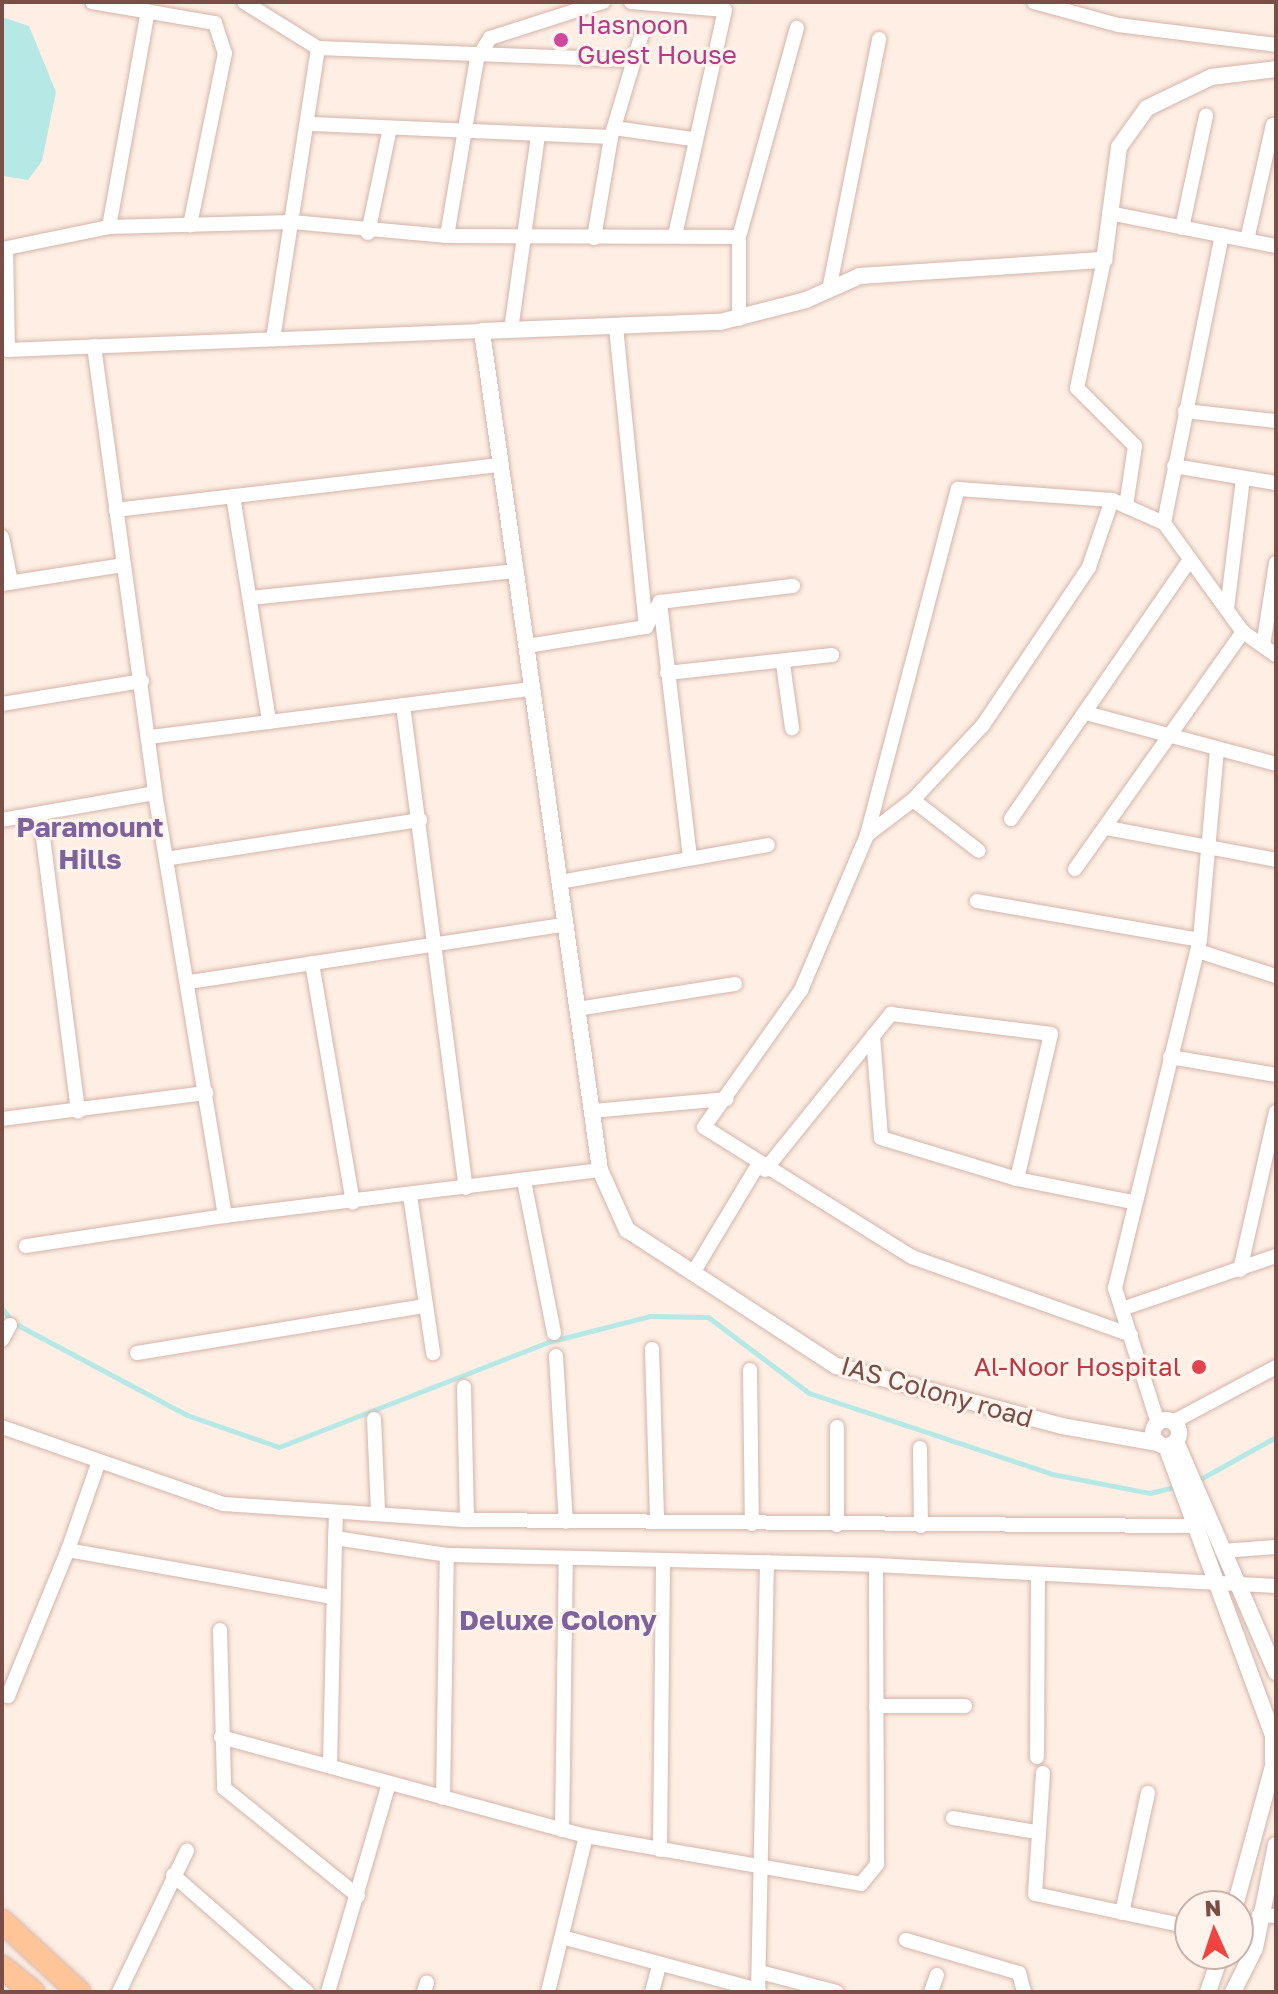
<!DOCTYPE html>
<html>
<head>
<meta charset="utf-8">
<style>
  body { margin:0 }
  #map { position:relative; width:1278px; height:1994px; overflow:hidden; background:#feeee3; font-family:"Golos Text",sans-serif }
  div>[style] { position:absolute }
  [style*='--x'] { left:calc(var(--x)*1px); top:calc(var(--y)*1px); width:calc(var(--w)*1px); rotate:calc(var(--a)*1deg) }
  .water>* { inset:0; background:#b6e9e6 }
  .stream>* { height:5px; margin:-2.5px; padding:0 2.5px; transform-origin:2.5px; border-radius:2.5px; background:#b6e9e6 }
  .roads { filter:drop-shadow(0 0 2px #d2b5ab) drop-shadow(0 0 2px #d2b5ab) }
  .minor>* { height:14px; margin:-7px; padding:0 7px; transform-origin:7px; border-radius:7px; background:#fff }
  .tertiary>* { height:16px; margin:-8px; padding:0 8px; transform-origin:8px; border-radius:8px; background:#fff }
  .tertiary>.ring { margin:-8px; padding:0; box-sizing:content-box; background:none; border:16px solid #fff; border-radius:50% }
  .primary>* { height:22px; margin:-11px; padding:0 11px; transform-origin:11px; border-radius:11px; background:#ffc599 }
  .dots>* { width:22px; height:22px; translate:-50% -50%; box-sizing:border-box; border:4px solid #fff3eb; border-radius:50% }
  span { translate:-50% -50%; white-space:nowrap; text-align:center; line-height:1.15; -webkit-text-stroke:6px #fff3eb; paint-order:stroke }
  .hotel-label { font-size:26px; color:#b23c85 }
  .left { translate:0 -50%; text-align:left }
  .health-label { font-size:26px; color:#be3a42 }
  .right { translate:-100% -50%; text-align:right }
  .street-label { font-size:26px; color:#784e47 }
  .neighbourhood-label { font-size:28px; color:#7d629c; font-weight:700 }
  .frame { position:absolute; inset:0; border:4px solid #784e47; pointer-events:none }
  .north { position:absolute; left:1174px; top:1890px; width:80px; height:80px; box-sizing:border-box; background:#fff3eb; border:2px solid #c9b1a9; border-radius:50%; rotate:357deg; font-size:22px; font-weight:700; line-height:32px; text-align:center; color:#784e47 }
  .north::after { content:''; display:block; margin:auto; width:28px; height:36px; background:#f1433f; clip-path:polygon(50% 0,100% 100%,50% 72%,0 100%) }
</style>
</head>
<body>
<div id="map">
  <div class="water">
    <div style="clip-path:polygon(2px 17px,29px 26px,56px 92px,42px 161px,28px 180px,2px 176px)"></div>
  </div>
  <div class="stream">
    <div style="--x:2;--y:1308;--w:17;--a:54"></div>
    <div style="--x:12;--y:1322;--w:198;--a:28"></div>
    <div style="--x:187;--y:1415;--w:97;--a:19.2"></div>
    <div style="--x:279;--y:1447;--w:289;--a:-21.3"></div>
    <div style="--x:548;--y:1342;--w:105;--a:-14.3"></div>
    <div style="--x:650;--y:1316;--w:58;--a:1"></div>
    <div style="--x:708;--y:1317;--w:126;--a:37"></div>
    <div style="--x:809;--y:1393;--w:256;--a:18.4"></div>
    <div style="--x:1052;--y:1474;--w:100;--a:11"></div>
    <div style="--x:1150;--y:1493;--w:29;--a:-14"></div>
    <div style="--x:1195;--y:1482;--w:93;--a:-29.1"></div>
  </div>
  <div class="roads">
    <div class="minor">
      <div style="--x:92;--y:2;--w:125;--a:9.7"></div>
      <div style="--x:215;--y:23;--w:32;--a:72"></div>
      <div style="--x:225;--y:53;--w:176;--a:101.5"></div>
      <div style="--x:244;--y:2;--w:87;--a:31.9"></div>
      <div style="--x:318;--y:48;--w:314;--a:2.2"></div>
      <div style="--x:631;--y:2;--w:94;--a:4.9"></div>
      <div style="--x:725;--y:10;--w:231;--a:102.5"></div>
      <div style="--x:1034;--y:2;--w:87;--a:15.3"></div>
      <div style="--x:1118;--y:25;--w:159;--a:7.2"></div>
      <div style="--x:312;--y:124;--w:299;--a:2.5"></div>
      <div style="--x:614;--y:128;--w:79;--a:8"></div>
      <div style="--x:1109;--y:213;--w:170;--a:11.2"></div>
      <div style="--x:109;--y:227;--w:219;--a:-79.8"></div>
      <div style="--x:1182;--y:228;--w:115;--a:-77.9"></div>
      <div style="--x:368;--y:233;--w:107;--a:-78.2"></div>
      <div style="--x:1222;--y:235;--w:294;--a:101.4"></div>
      <div style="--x:1164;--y:523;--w:135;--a:54.1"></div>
      <div style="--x:1243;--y:632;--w:40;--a:34.9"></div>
      <div style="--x:447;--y:236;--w:180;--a:-80.4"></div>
      <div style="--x:477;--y:59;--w:25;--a:-58"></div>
      <div style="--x:490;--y:38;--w:119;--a:-17.7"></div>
      <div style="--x:594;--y:238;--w:102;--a:-80.4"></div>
      <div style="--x:611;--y:137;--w:112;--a:-73.3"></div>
      <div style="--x:1247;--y:240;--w:118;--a:-77.3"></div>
      <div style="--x:2;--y:249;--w:109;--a:-11.6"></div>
      <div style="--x:109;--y:227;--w:183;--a:-1.6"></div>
      <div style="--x:292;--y:222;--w:156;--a:5.2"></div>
      <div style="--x:447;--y:236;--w:292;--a:0.2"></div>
      <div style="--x:6;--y:249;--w:101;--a:88.9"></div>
      <div style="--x:8;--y:350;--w:474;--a:-2.3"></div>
      <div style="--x:1104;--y:260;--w:131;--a:101.9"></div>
      <div style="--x:1077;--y:388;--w:82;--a:45"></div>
      <div style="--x:1135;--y:446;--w:61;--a:98.5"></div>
      <div style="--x:829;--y:290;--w:256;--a:-78.7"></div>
      <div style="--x:739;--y:319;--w:82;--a:-90"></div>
      <div style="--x:739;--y:237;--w:217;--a:-74.5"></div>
      <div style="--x:616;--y:327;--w:301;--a:84.3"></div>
      <div style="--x:511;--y:330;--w:197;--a:-82.1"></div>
      <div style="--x:273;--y:339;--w:294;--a:-81.2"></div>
      <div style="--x:94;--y:346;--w:451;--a:82.2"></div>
      <div style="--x:155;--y:793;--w:429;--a:80.6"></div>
      <div style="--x:225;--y:1216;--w:378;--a:-7"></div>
      <div style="--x:1185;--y:411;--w:92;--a:6.3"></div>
      <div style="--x:1174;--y:466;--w:103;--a:9.5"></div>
      <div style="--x:233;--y:496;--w:229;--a:80.9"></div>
      <div style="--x:116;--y:510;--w:388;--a:-6.7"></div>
      <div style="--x:2;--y:537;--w:46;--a:78.7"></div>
      <div style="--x:2;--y:584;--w:122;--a:-8.9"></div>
      <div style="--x:250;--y:598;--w:268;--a:-5.8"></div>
      <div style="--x:660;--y:602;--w:134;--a:-6.9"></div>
      <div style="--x:1227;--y:609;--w:131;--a:-83"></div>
      <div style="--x:527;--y:646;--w:121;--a:-9.1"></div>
      <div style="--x:646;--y:627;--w:29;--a:-61"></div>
      <div style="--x:660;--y:602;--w:257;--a:83.3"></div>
      <div style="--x:1263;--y:646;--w:84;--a:-81.1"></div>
      <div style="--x:783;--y:664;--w:65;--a:82"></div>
      <div style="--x:667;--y:673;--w:166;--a:-6.2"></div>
      <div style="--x:2;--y:704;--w:142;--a:-9.3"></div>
      <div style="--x:403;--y:705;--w:487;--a:82.6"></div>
      <div style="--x:1086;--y:713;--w:197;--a:15"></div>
      <div style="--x:150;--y:737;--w:385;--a:-7.2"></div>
      <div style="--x:913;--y:800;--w:83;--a:37.7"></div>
      <div style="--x:40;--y:814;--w:300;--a:82.7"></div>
      <div style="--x:1011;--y:819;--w:312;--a:-55.4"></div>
      <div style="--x:2;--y:820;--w:155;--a:-10"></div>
      <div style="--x:1107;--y:828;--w:172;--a:10.7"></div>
      <div style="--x:867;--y:835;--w:58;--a:-37.3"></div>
      <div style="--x:913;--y:800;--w:103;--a:-47"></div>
      <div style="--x:983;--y:725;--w:190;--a:-56.1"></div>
      <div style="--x:1089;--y:567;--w:71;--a:-71.1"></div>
      <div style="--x:171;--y:858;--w:252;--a:-8.7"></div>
      <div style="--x:1075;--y:869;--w:291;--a:-54.7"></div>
      <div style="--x:560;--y:882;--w:211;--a:-10.1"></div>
      <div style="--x:977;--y:901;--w:226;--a:9.9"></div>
      <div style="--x:1198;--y:951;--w:82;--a:17.8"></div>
      <div style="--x:312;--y:963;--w:243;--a:80.3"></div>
      <div style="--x:189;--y:982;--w:381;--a:-8.7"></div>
      <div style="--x:577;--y:1009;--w:160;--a:-9"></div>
      <div style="--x:873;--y:1036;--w:102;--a:85.5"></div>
      <div style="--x:881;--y:1138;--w:142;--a:16.8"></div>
      <div style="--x:1017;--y:1179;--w:117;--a:11.3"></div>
      <div style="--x:1170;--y:1057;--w:108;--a:9.6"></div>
      <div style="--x:592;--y:1111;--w:135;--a:-5.1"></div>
      <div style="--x:2;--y:1119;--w:206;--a:-7.3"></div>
      <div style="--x:765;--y:1170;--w:201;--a:-51.1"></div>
      <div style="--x:891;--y:1014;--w:161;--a:7.1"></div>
      <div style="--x:1051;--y:1034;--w:149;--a:103.2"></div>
      <div style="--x:524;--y:1181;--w:155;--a:78.8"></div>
      <div style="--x:410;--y:1195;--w:160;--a:81.7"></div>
      <div style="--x:26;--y:1246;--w:201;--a:-8.6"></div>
      <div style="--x:1240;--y:1270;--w:162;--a:-77.2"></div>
      <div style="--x:693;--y:1273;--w:126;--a:-59"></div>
      <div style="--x:1122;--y:1309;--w:163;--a:-19"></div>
      <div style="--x:1131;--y:1335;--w:232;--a:-160.4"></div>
      <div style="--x:912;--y:1257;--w:245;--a:-148"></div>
      <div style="--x:704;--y:1127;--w:168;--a:-54.7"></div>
      <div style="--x:801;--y:990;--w:168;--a:-66.9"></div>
      <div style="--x:867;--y:835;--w:358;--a:-75.3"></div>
      <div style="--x:958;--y:489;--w:154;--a:4.1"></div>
      <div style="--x:1112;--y:500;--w:57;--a:23.9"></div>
      <div style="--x:2;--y:1340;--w:17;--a:-62"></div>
      <div style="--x:652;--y:1349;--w:171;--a:88.3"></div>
      <div style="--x:137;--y:1353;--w:292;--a:-9.3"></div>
      <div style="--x:556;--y:1356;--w:166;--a:86.6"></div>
      <div style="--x:750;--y:1370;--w:154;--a:89.3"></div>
      <div style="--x:464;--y:1387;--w:133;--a:88.7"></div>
      <div style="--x:374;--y:1419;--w:93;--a:87.5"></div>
      <div style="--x:1173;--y:1422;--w:117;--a:-28.1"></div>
      <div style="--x:1158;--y:1423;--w:142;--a:-107.7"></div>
      <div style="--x:1115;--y:1288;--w:358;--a:-76.3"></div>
      <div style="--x:1200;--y:940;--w:192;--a:-84.9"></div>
      <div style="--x:2;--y:1427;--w:234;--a:19.2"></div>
      <div style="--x:223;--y:1504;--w:245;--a:3.8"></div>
      <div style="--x:467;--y:1520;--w:722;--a:0.48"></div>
      <div style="--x:920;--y:1448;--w:78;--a:89.3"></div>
      <div style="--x:336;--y:1513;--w:25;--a:92"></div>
      <div style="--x:335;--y:1538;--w:113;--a:8.6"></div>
      <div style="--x:447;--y:1555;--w:429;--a:1.3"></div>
      <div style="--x:876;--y:1565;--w:401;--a:3"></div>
      <div style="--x:837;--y:1525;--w:98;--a:-90"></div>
      <div style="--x:68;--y:1550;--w:94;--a:-70.8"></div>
      <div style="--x:1222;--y:1551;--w:54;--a:-4.2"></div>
      <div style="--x:220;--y:1630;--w:158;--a:88.5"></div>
      <div style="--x:224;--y:1788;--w:172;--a:38.9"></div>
      <div style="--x:2;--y:1693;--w:7;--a:27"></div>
      <div style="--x:8;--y:1696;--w:158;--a:-67.7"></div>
      <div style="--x:68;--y:1550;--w:269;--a:10.1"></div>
      <div style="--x:876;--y:1706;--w:89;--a:0"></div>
      <div style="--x:221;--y:1737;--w:378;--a:15.2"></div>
      <div style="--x:586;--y:1836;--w:279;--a:9.9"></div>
      <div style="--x:861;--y:1884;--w:26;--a:-51"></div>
      <div style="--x:877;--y:1864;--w:299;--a:-90.2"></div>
      <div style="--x:1037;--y:1757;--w:180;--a:-89.7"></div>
      <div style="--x:330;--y:1763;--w:225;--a:-88.7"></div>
      <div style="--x:1043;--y:1773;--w:121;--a:93.8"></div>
      <div style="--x:1035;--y:1894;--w:158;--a:12"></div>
      <div style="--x:443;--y:1798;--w:243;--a:-89.1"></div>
      <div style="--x:953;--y:1818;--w:84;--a:9.6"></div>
      <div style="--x:562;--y:1830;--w:272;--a:-89.2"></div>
      <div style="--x:660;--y:1850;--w:290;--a:-89.4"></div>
      <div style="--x:173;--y:1875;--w:178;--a:41.1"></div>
      <div style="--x:1122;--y:1913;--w:123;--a:-77.8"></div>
      <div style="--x:1259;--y:1915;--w:17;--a:3"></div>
      <div style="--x:562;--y:1937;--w:204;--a:15.1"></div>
      <div style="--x:906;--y:1940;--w:118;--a:16.3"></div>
      <div style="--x:1019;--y:1973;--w:20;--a:75"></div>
      <div style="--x:760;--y:1972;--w:79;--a:14.7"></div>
      <div style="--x:119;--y:1992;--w:157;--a:-64.3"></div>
      <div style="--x:328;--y:1992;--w:214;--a:-73.7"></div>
      <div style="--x:424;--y:1992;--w:10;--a:-73"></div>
      <div style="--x:548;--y:1992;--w:161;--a:-76.3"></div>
      <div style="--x:652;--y:1992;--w:28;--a:-75"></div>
      <div style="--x:758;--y:1992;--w:430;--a:-88.8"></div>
      <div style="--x:931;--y:1992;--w:18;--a:-71"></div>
    </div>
    <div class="tertiary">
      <div class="ring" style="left:1153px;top:1420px;width:10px;height:10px"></div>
      <div style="--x:1176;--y:1442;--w:251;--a:66.5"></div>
      <div style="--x:1158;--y:1443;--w:97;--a:-170"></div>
      <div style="--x:1062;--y:1426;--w:234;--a:-165.1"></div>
      <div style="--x:836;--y:1366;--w:249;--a:-146.9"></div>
      <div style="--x:627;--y:1230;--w:66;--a:-114.2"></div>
      <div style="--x:600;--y:1170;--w:847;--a:-98.01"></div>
      <div style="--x:482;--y:331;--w:238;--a:-2.2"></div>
      <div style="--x:720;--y:322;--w:89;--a:-14.3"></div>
      <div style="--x:806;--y:300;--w:59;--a:-24"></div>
      <div style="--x:860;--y:276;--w:245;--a:-3.8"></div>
      <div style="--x:1104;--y:260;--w:114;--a:-82.4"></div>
      <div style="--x:1119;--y:147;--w:48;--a:-54.3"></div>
      <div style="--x:1147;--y:108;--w:71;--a:-25.8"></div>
      <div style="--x:1211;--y:77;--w:65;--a:-7"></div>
      <div style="--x:1166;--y:1446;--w:308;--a:69.7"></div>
      <div style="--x:1273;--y:1735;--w:31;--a:90"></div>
      <div style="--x:1273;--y:1766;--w:145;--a:105.2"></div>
      <div style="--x:1208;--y:1992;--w:40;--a:-71.1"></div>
      <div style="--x:1233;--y:1992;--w:49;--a:-63.4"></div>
      <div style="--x:1255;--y:1948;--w:105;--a:-78.5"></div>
    </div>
    <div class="primary">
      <div style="--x:2;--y:1921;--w:105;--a:42.7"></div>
      <div style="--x:2;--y:1967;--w:40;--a:39"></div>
    </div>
  </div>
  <div class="dots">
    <div style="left:561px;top:40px;background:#d1479c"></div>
    <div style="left:1199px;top:1367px;background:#e0444e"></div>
  </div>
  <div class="hotel-label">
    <span class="left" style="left:577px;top:40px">Hasnoon<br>Guest House</span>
  </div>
  <div class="health-label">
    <span class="right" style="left:1181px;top:1367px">Al-Noor Hospital</span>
  </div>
  <div class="street-label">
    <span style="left:937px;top:1392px;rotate:16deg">IAS Colony road</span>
  </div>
  <div class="neighbourhood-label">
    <span style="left:90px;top:843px">Paramount<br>Hills</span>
    <span style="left:558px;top:1620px">Deluxe Colony</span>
  </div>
  <div class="frame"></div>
  <div class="north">N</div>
</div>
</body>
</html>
